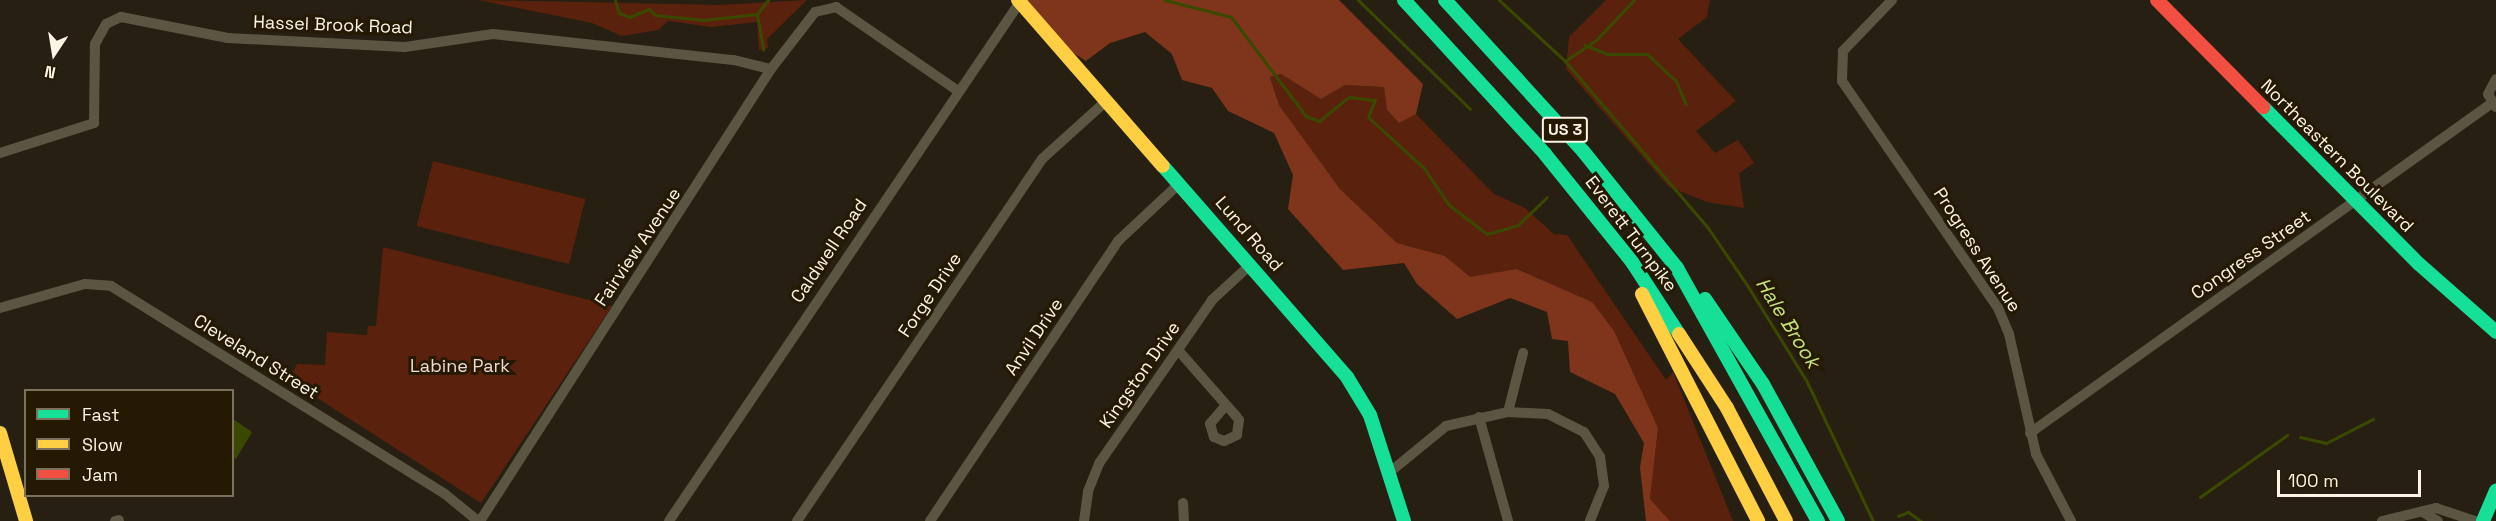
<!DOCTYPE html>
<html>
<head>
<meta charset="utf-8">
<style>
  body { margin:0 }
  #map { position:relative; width:2496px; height:521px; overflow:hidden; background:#271f11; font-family:"Space Grotesk",sans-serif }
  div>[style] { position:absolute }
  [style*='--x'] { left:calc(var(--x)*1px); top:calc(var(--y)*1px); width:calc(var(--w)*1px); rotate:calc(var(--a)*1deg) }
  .green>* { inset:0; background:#5a220c; transform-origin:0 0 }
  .forest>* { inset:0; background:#7e351b }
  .water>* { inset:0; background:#3a4902 }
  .stream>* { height:3px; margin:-1.5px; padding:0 1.5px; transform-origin:1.5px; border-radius:1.5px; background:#3a4902 }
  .street>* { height:10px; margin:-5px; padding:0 5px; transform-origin:5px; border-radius:5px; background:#5a5642 }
  .fast>* { height:14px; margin:-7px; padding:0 7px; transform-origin:7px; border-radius:7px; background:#16e098 }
  .slow>* { height:14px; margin:-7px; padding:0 7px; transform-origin:7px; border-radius:7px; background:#ffcf43 }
  .jam>* { height:14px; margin:-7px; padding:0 7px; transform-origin:7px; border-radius:7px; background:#f24e42 }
  span { translate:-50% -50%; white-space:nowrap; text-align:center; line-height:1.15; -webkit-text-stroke:6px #251902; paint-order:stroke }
  .shield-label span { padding:2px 4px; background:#251902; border:2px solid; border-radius:4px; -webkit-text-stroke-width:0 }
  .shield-label { font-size:16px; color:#fdf4e5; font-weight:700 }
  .street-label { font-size:18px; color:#fdf4e5 }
  .park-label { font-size:18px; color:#f2d9d1 }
  .water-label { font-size:20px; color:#c5e670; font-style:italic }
  .legend { position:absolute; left:24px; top:389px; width:210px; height:108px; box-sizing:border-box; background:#251902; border:2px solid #7b715d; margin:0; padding:8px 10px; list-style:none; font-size:18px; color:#fdf4e5 }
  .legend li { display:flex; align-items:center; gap:12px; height:30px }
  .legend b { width:30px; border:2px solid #7b715d }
  .north { position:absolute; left:24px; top:24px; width:60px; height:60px; -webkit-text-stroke:4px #251902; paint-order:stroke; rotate:192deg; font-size:16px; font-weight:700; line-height:24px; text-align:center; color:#fdf4e5 }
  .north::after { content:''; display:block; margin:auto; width:21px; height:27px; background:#fdf4e5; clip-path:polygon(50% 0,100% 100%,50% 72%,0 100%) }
  .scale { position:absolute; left:2277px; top:470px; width:144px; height:27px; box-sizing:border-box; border:3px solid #fdf4e5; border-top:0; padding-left:8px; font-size:18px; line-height:21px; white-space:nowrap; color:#fdf4e5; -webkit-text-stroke:4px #251902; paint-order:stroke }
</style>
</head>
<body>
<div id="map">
  <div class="green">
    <div style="clip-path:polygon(478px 0,720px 5px,807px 0,767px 39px,768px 48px,759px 50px,757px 22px,711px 27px,668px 21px,658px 30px,622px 36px,592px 23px)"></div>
    <div style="clip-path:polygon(1606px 0,1710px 0,1707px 17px,1678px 39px,1736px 101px,1696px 131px,1715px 153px,1738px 140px,1754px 163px,1739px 173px,1744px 208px,1707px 202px,1669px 187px,1566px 69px,1569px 37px)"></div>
    <div style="clip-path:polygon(1281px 74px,1321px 99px,1345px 85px,1384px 87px,1387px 110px,1399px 122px,1416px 114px,1494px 194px,1525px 208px,1554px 234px,1567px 235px,1666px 380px,1673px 372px,1733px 521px,1670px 521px,1650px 499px,1658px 428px,1592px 302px,1518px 269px,1470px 278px,1445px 256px,1397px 243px,1340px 189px,1279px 105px,1270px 77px)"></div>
    <div style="left:433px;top:161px;width:157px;height:67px;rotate:14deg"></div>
    <div style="clip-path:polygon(383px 247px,612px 306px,481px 503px,289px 380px,297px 364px,325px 365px,327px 332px,367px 335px,368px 326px,376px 326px)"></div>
  </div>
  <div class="forest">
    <div style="clip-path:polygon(1026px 0,1339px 0,1423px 84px,1416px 114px,1399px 123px,1387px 110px,1384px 87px,1345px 85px,1321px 99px,1281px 74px,1270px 77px,1279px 105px,1340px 189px,1397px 243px,1445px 256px,1470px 277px,1517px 269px,1592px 302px,1614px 331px,1658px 428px,1650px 499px,1670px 521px,1646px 521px,1640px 467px,1644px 443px,1615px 394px,1570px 372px,1568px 341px,1552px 339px,1547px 312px,1510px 298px,1457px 319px,1417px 284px,1404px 263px,1343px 270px,1288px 209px,1293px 175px,1274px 133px,1228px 111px,1212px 88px,1182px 80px,1172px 54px,1145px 32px,1110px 43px,1086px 61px,1061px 45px)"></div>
  </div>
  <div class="water">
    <div style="clip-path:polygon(233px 419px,252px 432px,236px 459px,233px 457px)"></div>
  </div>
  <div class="stream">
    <div style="--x:615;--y:0;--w:14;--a:73"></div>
    <div style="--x:619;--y:13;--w:11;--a:22"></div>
    <div style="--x:629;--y:17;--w:22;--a:-22"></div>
    <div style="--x:649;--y:9;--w:8;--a:45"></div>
    <div style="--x:655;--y:15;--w:49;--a:5.8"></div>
    <div style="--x:704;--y:20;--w:53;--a:-6.5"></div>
    <div style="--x:757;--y:14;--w:18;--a:-52"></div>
    <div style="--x:1165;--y:0;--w:68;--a:14.4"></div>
    <div style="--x:1231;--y:17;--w:124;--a:52.9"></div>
    <div style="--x:1306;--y:116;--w:14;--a:21"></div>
    <div style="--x:1319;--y:121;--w:38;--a:-39"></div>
    <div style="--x:1349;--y:97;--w:26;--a:7"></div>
    <div style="--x:1375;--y:100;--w:18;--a:112"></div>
    <div style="--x:1368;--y:117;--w:76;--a:42.3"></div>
    <div style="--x:1424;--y:168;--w:45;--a:56"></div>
    <div style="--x:1449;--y:205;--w:48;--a:37.3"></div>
    <div style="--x:1487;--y:234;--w:32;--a:-16"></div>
    <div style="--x:1518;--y:225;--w:40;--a:-44"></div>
    <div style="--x:1358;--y:0;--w:156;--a:44.2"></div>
    <div style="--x:1499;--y:0;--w:90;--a:42.7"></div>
    <div style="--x:1634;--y:0;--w:55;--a:133.5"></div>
    <div style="--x:1596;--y:40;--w:37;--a:146"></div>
    <div style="--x:1565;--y:61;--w:220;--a:49.4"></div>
    <div style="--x:1708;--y:228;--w:69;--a:55.6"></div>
    <div style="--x:1747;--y:285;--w:112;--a:58.2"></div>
    <div style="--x:1806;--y:380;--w:156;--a:64.6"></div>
    <div style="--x:757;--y:14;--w:36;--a:80"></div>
    <div style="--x:1585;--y:45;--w:24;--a:22"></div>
    <div style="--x:1607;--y:54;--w:40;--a:0"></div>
    <div style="--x:1647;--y:54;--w:40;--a:43"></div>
    <div style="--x:1676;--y:81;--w:25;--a:67"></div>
    <div style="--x:2300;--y:437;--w:27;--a:13"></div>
    <div style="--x:2326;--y:443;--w:53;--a:-27.1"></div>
    <div style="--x:2200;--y:497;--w:107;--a:-35.5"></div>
    <div style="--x:1898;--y:516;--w:11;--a:-22"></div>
    <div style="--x:1908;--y:512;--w:16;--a:35"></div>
  </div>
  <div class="street">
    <div style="--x:1892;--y:0;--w:71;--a:133.9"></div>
    <div style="--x:1843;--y:51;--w:30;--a:92"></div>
    <div style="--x:1842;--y:81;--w:275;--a:55.5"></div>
    <div style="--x:1998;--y:308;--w:28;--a:67"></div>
    <div style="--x:2009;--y:334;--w:123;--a:77.3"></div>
    <div style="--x:2036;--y:454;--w:76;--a:62.4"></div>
    <div style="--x:2496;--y:107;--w:15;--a:-122"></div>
    <div style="--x:2488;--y:94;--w:17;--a:-62"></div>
    <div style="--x:0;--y:153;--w:99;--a:-17.7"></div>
    <div style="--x:94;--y:123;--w:79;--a:-89.3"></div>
    <div style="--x:95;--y:44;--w:23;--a:-61"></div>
    <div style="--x:106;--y:24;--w:17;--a:-25"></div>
    <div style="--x:121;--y:17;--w:109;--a:11.1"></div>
    <div style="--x:228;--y:38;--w:177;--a:2.9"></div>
    <div style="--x:405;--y:47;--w:89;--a:-8.4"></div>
    <div style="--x:493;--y:34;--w:242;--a:6.2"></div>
    <div style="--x:734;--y:60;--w:38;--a:14"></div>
    <div style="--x:0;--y:308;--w:88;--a:-15.8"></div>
    <div style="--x:85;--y:284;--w:26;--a:4"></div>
    <div style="--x:111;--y:286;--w:393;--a:31.9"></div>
    <div style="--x:445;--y:494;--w:43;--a:39.3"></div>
    <div style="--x:1178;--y:350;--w:88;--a:48.7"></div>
    <div style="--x:1236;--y:416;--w:5;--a:53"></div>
    <div style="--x:1239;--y:420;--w:15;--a:98"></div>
    <div style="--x:1237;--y:435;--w:14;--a:155"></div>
    <div style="--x:1224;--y:441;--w:11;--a:-158"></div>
    <div style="--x:1214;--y:437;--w:14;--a:-107"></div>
    <div style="--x:1210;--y:424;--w:25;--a:-50"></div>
    <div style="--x:1508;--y:412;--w:61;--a:-75.7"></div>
    <div style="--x:1479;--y:417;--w:108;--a:74.4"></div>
    <div style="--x:2030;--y:433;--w:568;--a:-35.54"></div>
    <div style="--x:1390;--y:472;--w:72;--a:-39.4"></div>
    <div style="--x:1446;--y:426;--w:64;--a:-12.7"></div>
    <div style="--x:1508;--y:412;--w:40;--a:2.9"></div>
    <div style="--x:1548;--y:414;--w:40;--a:26.6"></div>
    <div style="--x:1584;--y:432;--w:30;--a:57"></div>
    <div style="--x:1600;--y:457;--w:29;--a:82"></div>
    <div style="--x:1604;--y:486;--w:38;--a:112"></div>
    <div style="--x:1183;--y:503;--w:18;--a:87"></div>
    <div style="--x:2424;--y:513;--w:16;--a:30"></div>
    <div style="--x:115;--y:521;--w:4;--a:-14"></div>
    <div style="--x:480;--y:521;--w:538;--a:-57.23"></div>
    <div style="--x:771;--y:69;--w:72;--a:-52.3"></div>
    <div style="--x:815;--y:12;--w:22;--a:-13"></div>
    <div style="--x:836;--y:7;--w:148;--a:34.5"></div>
    <div style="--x:669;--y:521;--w:627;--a:-55.93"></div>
    <div style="--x:797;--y:521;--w:437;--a:-55.9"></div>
    <div style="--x:1042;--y:159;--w:85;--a:-42.1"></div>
    <div style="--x:930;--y:521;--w:337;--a:-56.1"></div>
    <div style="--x:1118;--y:241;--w:85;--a:-43.1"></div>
    <div style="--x:1084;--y:521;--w:30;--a:-82"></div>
    <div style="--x:1088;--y:491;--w:31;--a:-68"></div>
    <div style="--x:1100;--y:462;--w:197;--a:-55.3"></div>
    <div style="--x:1212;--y:300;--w:53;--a:-42.7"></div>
    <div style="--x:2382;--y:521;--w:56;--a:-13.5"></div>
    <div style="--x:2436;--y:508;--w:41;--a:18.4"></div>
  </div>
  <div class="fast">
    <div style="--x:1404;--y:0;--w:209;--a:47.5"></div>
    <div style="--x:1545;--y:154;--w:139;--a:51.1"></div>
    <div style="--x:1632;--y:262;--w:86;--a:56.9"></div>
    <div style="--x:1445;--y:0;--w:205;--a:47.6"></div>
    <div style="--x:1583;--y:151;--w:150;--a:51.2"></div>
    <div style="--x:1677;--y:268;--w:290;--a:60.9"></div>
    <div style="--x:2263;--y:107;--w:221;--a:45.2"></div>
    <div style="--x:2419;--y:264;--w:103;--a:41.4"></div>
    <div style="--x:1163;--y:166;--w:280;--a:48.9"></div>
    <div style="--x:1347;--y:377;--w:44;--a:58.8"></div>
    <div style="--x:1370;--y:415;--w:111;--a:72.2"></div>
    <div style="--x:1705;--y:299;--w:103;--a:55.7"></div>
    <div style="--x:1763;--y:384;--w:156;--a:61.3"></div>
    <div style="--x:2483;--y:521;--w:33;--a:-67"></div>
  </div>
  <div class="slow">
    <div style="--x:1018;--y:0;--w:220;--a:48.9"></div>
    <div style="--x:1642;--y:294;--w:255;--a:62.9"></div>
    <div style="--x:1679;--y:334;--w:88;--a:57"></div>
    <div style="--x:1727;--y:408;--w:127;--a:62.4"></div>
    <div style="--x:0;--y:433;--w:92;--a:73.5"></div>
  </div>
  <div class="jam">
    <div style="--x:2157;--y:0;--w:151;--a:45.3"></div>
  </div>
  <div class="shield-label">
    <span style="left:1565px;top:130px">US 3</span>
  </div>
  <div class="street-label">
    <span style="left:333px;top:25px;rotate:2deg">Hassel Brook Road</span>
    <span style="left:2337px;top:156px;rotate:45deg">Northeastern Boulevard</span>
    <span style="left:1249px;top:234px;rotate:49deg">Lund Road</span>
    <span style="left:1631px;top:234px;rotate:53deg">Everett Turnpike</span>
    <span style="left:638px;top:247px;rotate:-56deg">Fairview Avenue</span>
    <span style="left:1977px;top:250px;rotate:57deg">Progress Avenue</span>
    <span style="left:829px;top:251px;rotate:-56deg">Caldwell Road</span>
    <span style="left:2251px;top:255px;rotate:-35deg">Congress Street</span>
    <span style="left:930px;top:295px;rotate:-56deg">Forge Drive</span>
    <span style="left:1034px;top:337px;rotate:-56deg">Anvil Drive</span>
    <span style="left:256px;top:357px;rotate:32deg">Cleveland Street</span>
    <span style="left:1140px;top:375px;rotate:-55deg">Kingston Drive</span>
  </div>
  <div class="park-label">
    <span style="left:460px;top:366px">Labine Park</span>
  </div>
  <div class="water-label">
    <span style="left:1788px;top:323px;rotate:58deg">Hale Brook</span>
  </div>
  <ul class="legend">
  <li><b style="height:8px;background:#16e098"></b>Fast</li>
  <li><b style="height:8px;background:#ffcf43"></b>Slow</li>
  <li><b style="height:8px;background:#f24e42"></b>Jam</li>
  </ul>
  <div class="north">N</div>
  <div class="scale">100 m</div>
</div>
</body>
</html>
